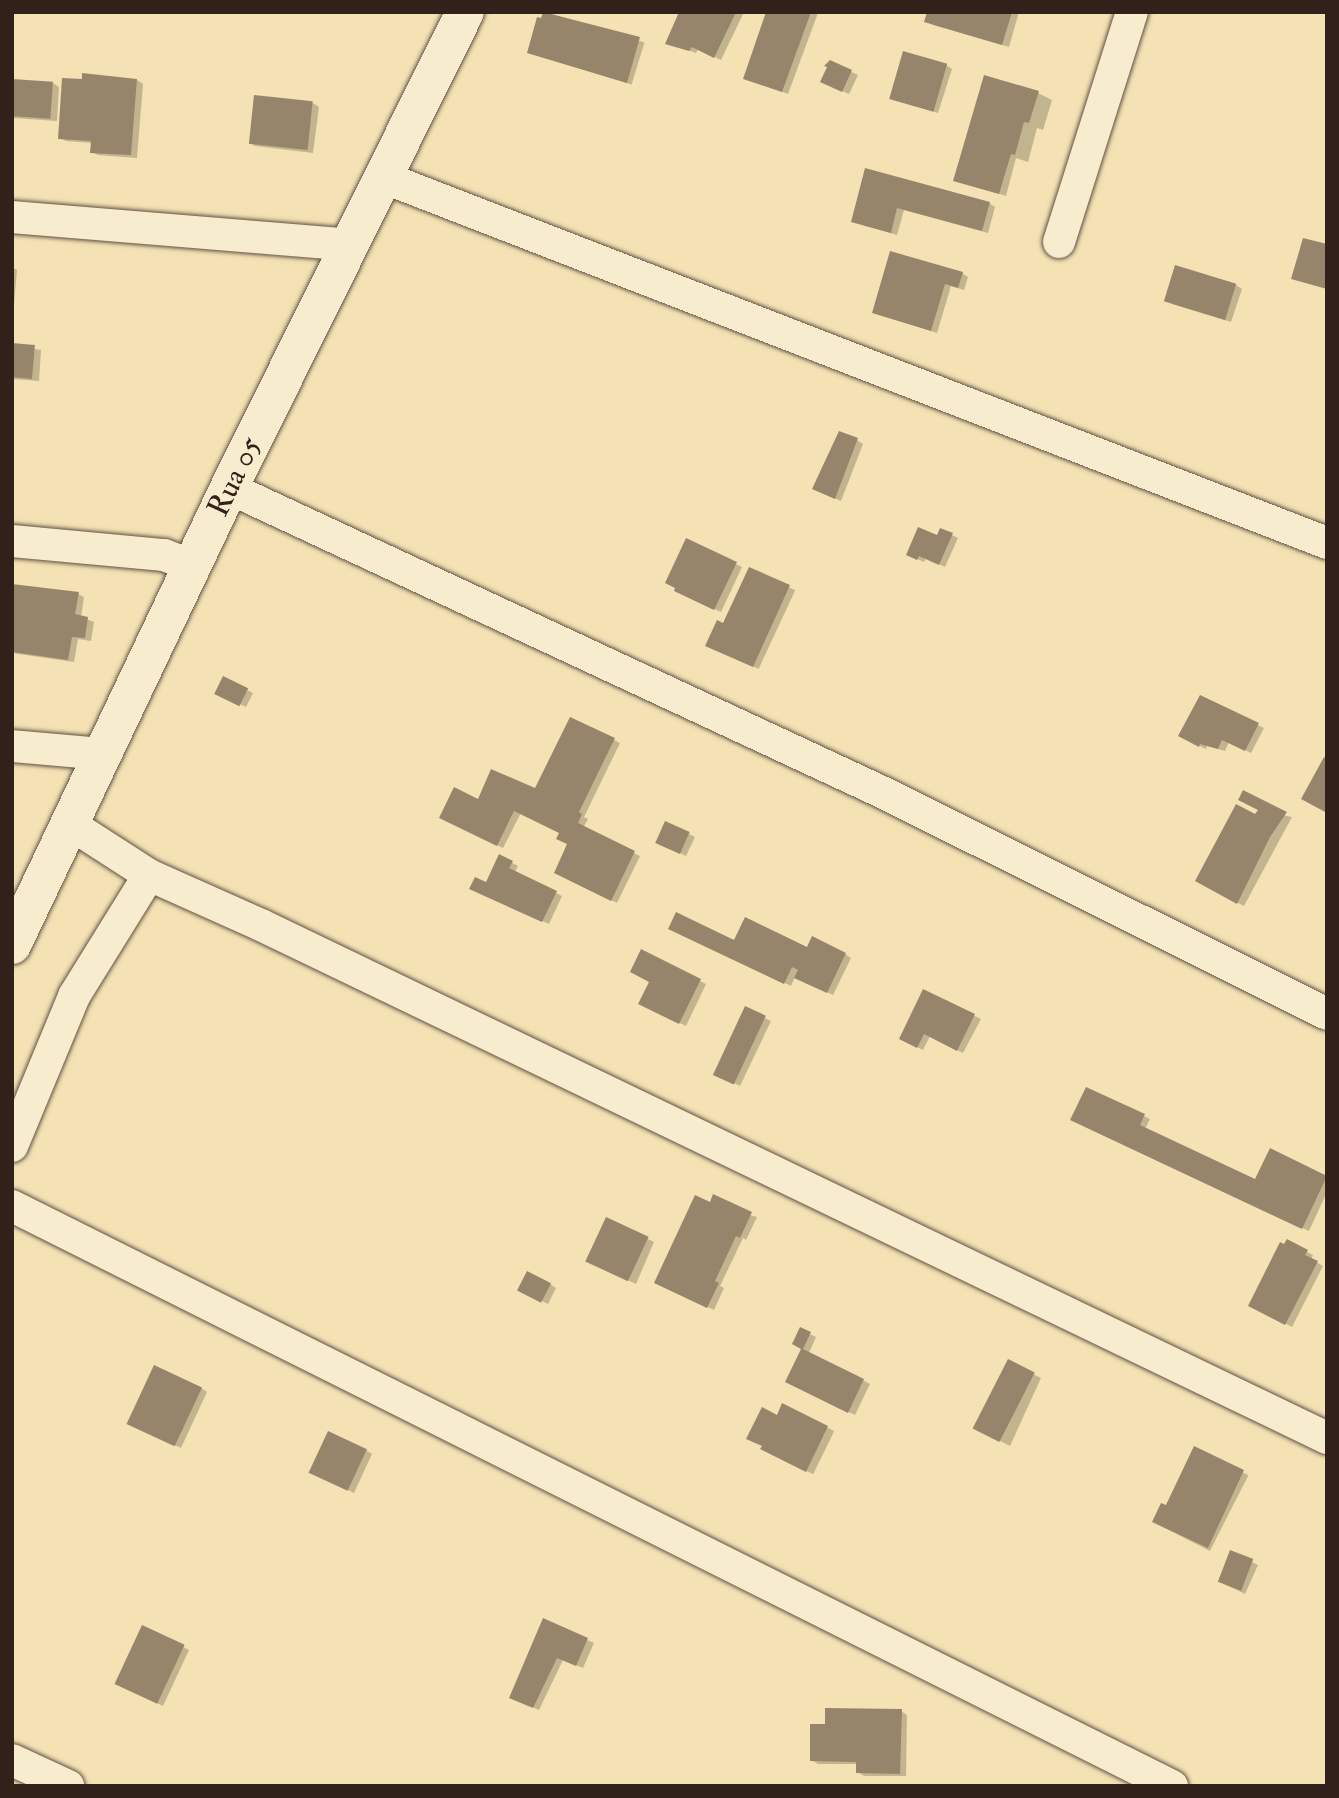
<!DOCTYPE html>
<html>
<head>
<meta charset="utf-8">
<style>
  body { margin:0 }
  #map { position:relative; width:1339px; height:1798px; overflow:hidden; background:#f4e2b5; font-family:"IM FELL Double Pica",serif }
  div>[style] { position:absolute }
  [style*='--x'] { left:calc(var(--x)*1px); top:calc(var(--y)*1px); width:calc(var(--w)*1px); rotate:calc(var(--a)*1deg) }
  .shadow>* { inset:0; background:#0003; transform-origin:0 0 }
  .building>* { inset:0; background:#97856b; transform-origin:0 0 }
  .roads { filter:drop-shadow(0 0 2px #625142) drop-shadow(0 0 2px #625142) }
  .street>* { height:32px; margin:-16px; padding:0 16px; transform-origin:16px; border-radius:16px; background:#f8eccf }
  .secondary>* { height:38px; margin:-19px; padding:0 19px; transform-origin:19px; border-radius:19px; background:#f8eccf }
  span { translate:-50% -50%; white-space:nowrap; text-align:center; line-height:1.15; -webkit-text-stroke:5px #f8eccf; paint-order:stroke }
  .street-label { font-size:30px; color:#32211b }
  .frame { position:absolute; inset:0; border:14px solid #32211b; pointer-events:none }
</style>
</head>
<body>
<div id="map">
  <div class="shadow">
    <div style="left:545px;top:12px;width:104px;height:44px;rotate:17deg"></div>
    <div style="clip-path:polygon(681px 12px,744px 12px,721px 60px,698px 49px,696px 53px,667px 43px)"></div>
    <div style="clip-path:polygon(768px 12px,818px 13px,788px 94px,751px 81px)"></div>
    <div style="clip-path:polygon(929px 12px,1019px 12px,1009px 47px,933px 25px,926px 21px)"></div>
    <div style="clip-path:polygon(830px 62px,858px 75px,849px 94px,828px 85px)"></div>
    <div style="clip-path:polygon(946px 65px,952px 69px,938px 113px,892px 98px)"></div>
    <div style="clip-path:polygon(12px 71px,14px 81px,53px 83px,59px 87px,57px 121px,12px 118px)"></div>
    <div style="clip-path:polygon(137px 80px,143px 84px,137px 158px,98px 155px,92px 152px,92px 143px,66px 141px,60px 138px)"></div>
    <div style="clip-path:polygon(1038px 93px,1052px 100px,1043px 130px,1037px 128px,1028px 162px,1016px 158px,1006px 196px,955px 180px)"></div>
    <div style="clip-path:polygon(313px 103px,319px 107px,313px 153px,255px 146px,249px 143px)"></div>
    <div style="clip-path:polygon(866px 171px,989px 203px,995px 207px,988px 233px,904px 210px,897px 235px,859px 224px,853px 221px)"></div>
    <div style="clip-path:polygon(12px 267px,17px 270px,12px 327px)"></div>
    <div style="clip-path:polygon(962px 273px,968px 277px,964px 290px,951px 286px,937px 333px,874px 312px)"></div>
    <div style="clip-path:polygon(1236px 285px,1242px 289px,1231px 322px,1172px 304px)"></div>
    <div style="clip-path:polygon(12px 345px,41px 350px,39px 381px,12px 379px)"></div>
    <div style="clip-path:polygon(857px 440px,863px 444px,841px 501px,820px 492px)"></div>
    <div style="clip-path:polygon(952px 535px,958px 538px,945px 567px,926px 558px,924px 562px,915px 558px,938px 537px)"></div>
    <div style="clip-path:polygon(687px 541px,742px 567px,721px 612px,682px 594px,677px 588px)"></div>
    <div style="left:750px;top:569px;width:50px;height:87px;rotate:25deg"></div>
    <div style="clip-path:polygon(12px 586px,78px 594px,84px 597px,81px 617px,94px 622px,91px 641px,78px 639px,74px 662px,12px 653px)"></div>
    <div style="clip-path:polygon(247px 690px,253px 693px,246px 707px,223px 696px)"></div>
    <div style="clip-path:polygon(1201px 697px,1264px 728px,1251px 753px,1229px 742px,1225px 751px,1207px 746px,1206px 749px,1180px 736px)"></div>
    <div style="clip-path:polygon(614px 740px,620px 743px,584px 817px,588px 819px,583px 828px,640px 856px,617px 903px,562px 876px,570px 844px,561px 833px,521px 813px,503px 848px,447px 821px,478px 801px,536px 791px)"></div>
    <div style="clip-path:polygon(1260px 810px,1292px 817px,1244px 906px,1197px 881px)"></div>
    <div style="clip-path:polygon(689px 834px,695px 837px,686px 856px,663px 845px)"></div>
    <div style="clip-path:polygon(500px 856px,518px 866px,515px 872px,562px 896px,549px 924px,477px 892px,487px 884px)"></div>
    <div style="clip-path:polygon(676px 932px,845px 954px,851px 958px,833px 995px,795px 977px,791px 986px)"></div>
    <div style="clip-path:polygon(642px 952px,706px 984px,686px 1026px,647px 1007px,651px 982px)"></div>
    <div style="clip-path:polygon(923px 991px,981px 1019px,963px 1053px,930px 1036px,923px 1050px,907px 1042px)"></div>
    <div style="clip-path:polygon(746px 1009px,771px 1021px,740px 1086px,721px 1077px)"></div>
    <div style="clip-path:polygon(1144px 1116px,1150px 1119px,1145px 1129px,1256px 1182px,1271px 1150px,1327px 1178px,1327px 1192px,1309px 1231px,1078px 1123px)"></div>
    <div style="clip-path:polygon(711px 1204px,757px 1217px,746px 1240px,743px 1238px,720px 1286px,724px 1288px,714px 1310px,662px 1286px)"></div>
    <div style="clip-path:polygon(607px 1219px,654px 1242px,636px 1284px,593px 1264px)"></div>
    <div style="clip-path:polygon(1287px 1242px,1313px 1255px,1311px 1259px,1323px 1266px,1292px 1327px,1251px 1305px)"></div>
    <div style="clip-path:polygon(550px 1284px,556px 1288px,548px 1304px,526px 1293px)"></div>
    <div style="clip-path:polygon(801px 1330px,816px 1337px,809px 1353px,870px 1384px,855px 1415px,787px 1382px,804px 1349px,794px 1343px)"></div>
    <div style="clip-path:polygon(1009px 1362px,1041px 1378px,1010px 1446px,985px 1433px)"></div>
    <div style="clip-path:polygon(201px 1388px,207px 1392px,181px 1448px,135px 1427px)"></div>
    <div style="left:783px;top:1406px;width:57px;height:48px;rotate:26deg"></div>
    <div style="left:1195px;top:1448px;width:60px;height:85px;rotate:27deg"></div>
    <div style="clip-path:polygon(366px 1450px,372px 1454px,354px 1493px,317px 1475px)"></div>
    <div style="clip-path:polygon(1231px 1552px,1258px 1565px,1245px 1594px,1224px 1584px)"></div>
    <div style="clip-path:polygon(544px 1621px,594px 1643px,583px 1668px,563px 1660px,539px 1710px,518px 1701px)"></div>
    <div style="clip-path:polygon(142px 1627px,189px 1650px,163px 1706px,122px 1686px)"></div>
    <div style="clip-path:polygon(901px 1711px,907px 1715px,906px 1776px,864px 1776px,858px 1772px,858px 1764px,818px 1764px,812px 1760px,826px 1725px)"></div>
  </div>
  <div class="building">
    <div style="clip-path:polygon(543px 12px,640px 37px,627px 83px,527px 53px,537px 17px,541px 18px)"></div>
    <div style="clip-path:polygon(679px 12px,736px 12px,714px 58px,692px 47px,689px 51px,665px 44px)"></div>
    <div style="clip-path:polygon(766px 12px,811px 12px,782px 92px,743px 79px)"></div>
    <div style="clip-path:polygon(927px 12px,1012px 12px,1002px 45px,924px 22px)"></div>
    <div style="left:903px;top:51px;width:46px;height:50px;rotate:16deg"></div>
    <div style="clip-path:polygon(830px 60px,852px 70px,842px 92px,820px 82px,827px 67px,824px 66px)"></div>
    <div style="clip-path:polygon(82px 73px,137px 79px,131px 155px,90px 153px,91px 141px,58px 139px,62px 78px,82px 79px)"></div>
    <div style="clip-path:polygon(984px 75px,1039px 91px,1029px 123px,1024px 122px,1015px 155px,1011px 154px,999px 194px,953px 181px)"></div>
    <div style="left:12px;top:79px;width:41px;height:37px;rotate:4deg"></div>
    <div style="left:254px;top:95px;width:59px;height:49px;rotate:6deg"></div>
    <div style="clip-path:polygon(865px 168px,990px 202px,982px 231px,897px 208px,891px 233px,851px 222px)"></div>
    <div style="clip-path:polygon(1303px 238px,1327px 244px,1327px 289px,1291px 279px)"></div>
    <div style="clip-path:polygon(890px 251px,963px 272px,958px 288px,945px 284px,931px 331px,872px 313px)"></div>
    <div style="left:1175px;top:265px;width:64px;height:38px;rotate:17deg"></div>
    <div style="left:12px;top:343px;width:23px;height:34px;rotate:5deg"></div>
    <div style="clip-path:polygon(839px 431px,858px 438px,835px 499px,812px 489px)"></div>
    <div style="clip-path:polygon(918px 527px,937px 535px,940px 528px,953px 533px,939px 565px,919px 556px,917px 560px,906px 555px)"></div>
    <div style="clip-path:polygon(686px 538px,737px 562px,714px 610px,674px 591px,675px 588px,665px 583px)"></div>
    <div style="clip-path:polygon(749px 567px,790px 585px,753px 667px,705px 646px,717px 620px,723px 623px)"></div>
    <div style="clip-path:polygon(12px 584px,79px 592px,75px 614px,88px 617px,85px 638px,72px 637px,68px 660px,12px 652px)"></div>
    <div style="left:223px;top:676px;width:28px;height:20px;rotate:26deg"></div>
    <div style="clip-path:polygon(1200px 695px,1259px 723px,1245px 751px,1222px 740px,1218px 749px,1200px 744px,1199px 747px,1178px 736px)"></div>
    <div style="clip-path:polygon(570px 717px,615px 738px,579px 812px,582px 814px,578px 823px,635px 851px,611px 901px,554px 873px,567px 844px,556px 839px,559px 833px,514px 811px,497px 846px,439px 818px,454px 787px,478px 799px,491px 769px,535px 788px)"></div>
    <div style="clip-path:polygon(1324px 757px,1327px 759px,1327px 813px,1301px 799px)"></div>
    <div style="clip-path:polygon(1243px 790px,1287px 812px,1270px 837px,1237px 904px,1195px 881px,1236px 804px,1255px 814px,1258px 810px,1238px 800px)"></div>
    <div style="left:665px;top:821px;width:27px;height:24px;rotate:24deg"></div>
    <div style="clip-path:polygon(499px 854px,513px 861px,509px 868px,557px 891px,542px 922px,469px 889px,475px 877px,486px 882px)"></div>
    <div style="clip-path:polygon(676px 912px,734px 940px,745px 917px,807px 947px,812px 936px,846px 953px,827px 993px,794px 978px,798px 970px,792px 967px,784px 984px,668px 929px)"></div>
    <div style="clip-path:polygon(641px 949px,701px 979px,679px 1024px,638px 1004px,649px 982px,630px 972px)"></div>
    <div style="clip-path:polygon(923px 989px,975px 1014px,957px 1051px,924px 1034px,917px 1048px,899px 1039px)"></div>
    <div style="left:745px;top:1006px;width:23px;height:76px;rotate:25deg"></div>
    <div style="clip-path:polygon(1086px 1087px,1145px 1114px,1140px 1125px,1255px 1179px,1270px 1148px,1327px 1176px,1302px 1229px,1070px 1120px)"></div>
    <div style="clip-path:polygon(713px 1194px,752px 1212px,740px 1238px,736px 1236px,715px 1281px,719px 1283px,707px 1308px,654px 1283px,695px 1195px,710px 1202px)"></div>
    <div style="left:606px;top:1217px;width:47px;height:49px;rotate:25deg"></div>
    <div style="clip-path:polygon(1287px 1239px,1308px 1250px,1305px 1255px,1318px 1261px,1285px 1325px,1248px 1306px,1280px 1242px,1284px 1244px)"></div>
    <div style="left:527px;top:1271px;width:27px;height:22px;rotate:27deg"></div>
    <div style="clip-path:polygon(800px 1327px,811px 1332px,803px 1349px,864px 1379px,848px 1413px,785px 1382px,801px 1349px,792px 1344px)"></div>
    <div style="left:1008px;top:1359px;width:30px;height:78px;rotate:27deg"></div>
    <div style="left:154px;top:1365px;width:53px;height:65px;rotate:25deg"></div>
    <div style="clip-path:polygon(782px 1403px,828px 1426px,806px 1472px,760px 1449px,762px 1446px,746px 1439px,762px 1407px,777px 1415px)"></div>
    <div style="left:328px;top:1431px;width:43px;height:46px;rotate:25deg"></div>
    <div style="clip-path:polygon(1194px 1446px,1244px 1470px,1208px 1548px,1152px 1522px,1161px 1503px,1166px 1505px)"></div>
    <div style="left:1230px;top:1550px;width:25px;height:34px;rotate:21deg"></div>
    <div style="clip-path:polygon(543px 1618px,588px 1638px,576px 1666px,557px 1658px,533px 1708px,509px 1698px)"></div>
    <div style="left:142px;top:1625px;width:47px;height:65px;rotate:25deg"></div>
    <div style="clip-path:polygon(825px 1708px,902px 1709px,900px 1774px,856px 1773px,856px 1762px,810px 1761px,810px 1724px,825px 1724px)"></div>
  </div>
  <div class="roads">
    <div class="street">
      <div style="--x:385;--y:178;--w:1010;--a:21.18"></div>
      <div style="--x:12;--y:217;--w:341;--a:4.7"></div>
      <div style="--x:1059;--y:242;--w:241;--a:-72.4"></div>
      <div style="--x:229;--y:488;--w:723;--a:24.97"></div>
      <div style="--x:884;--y:793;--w:495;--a:26.5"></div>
      <div style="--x:12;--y:541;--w:153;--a:5.3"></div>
      <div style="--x:164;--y:555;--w:30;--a:21"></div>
      <div style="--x:12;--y:746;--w:91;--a:5"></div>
      <div style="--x:70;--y:824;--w:94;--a:32.8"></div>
      <div style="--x:12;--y:1146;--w:162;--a:-67.5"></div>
      <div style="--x:74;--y:996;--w:142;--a:-58.2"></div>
      <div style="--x:149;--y:875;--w:123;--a:24.1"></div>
      <div style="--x:261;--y:925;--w:1183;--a:25.7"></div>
      <div style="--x:12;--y:1206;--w:1297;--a:26.57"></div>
      <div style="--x:12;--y:1760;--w:62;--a:24.9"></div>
    </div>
    <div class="secondary">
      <div style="--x:12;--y:945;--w:506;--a:-64.6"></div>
      <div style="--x:229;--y:488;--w:531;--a:-63.63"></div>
    </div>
  </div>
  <div class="street-label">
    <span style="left:235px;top:477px;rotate:-64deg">Rua 05</span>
  </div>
  <div class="frame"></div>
</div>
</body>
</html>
